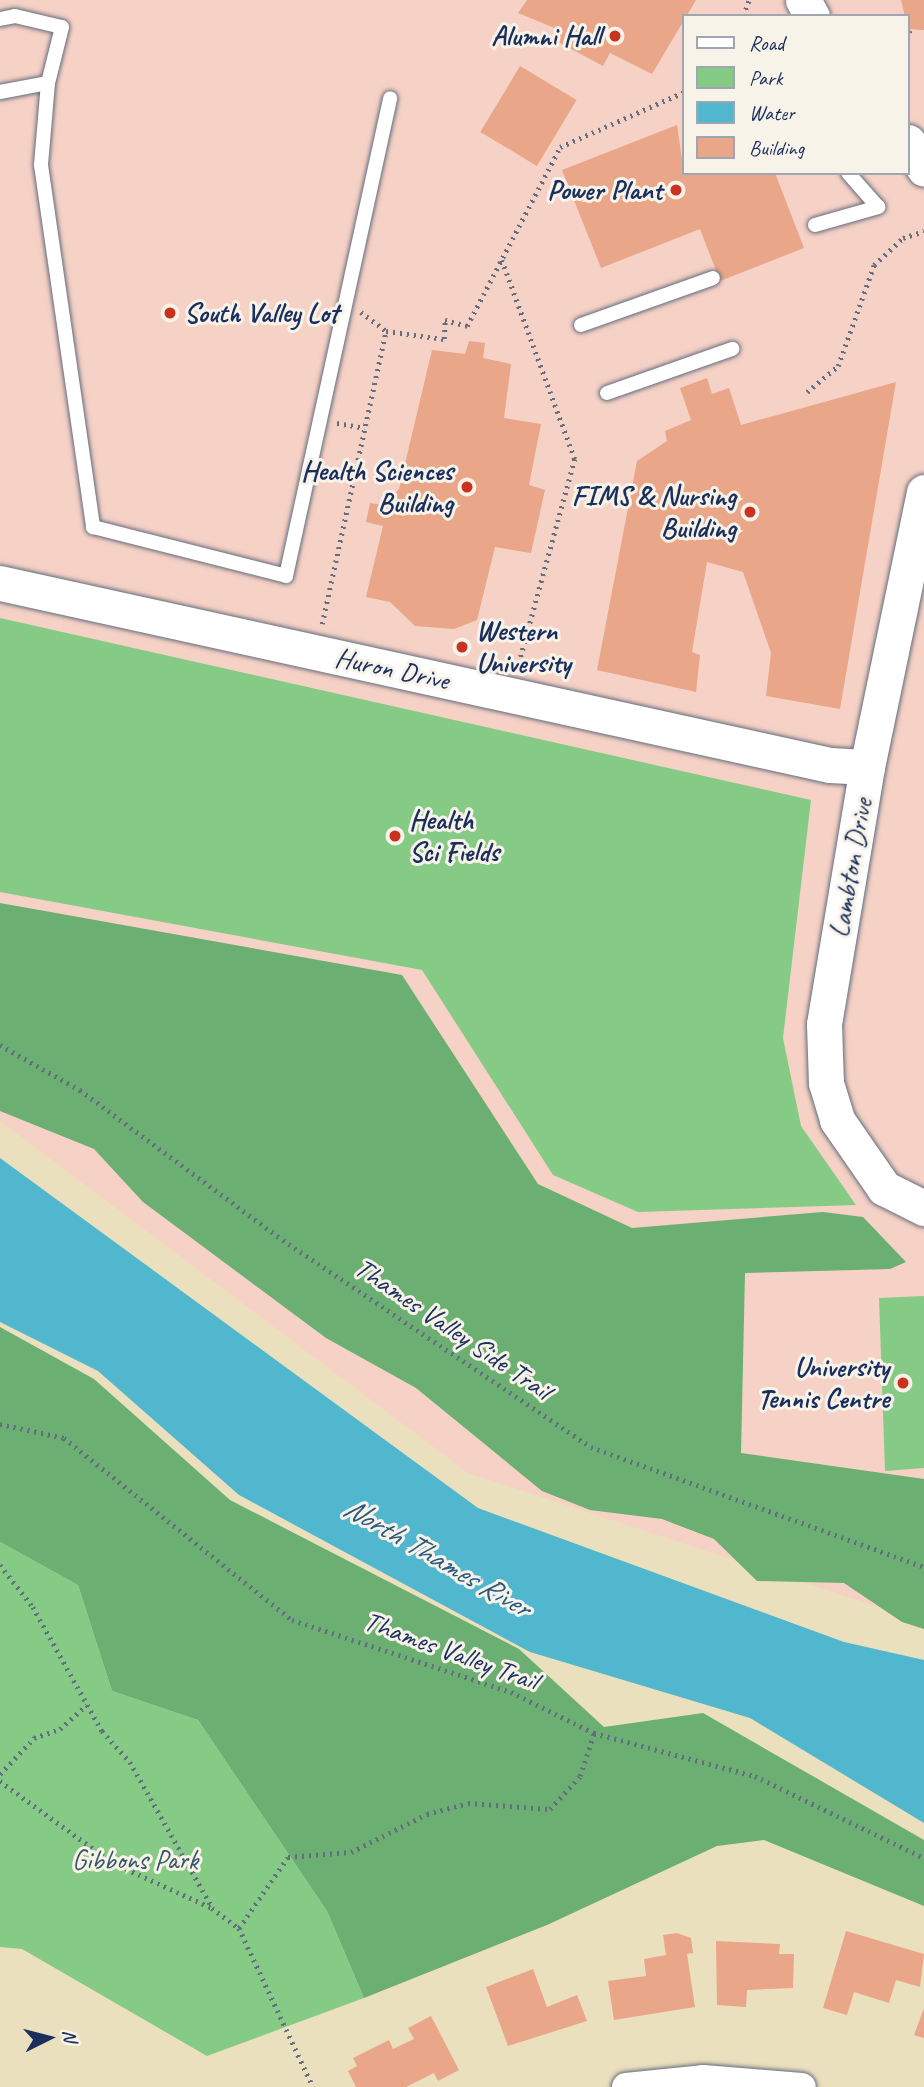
<!DOCTYPE html>
<html>
<head>
<meta charset="utf-8">
<style>
  body { margin:0 }
  #map { position:relative; width:924px; height:2087px; overflow:hidden; background:#ebe0bd; font-family:Caveat,sans-serif }
  div>[style] { position:absolute }
  [style*='--x'] { left:calc(var(--x)*1px); top:calc(var(--y)*1px); width:calc(var(--w)*1px); rotate:calc(var(--a)*1deg) }
  .built>* { inset:0; background:#f6d1c5 }
  .green>* { inset:0; background:#86cb85 }
  .forest>* { inset:0; background:#6caf72 }
  .water>* { inset:0; background:#50b7cf }
  .building>* { inset:0; background:#e9a689; transform-origin:0 0 }
  .path>* { height:4.5px; margin-top:-2.25px; transform-origin:0; background:repeating-linear-gradient(90deg,#646d7f 0 2px,transparent 0 7px) }
  .roads { filter:drop-shadow(0 0 2px #646d7f) drop-shadow(0 0 2px #646d7f) }
  .service>* { height:14px; margin:-7px; padding:0 7px; transform-origin:7px; border-radius:7px; background:#fff }
  .minor>* { height:28px; margin:-14px; padding:0 14px; transform-origin:14px; border-radius:14px; background:#fff }
  .tertiary>* { height:35px; margin:-17.5px; padding:0 17.5px; transform-origin:17.5px; border-radius:17.5px; background:#fff }
  .dots>* { width:19px; height:19px; translate:-50% -50%; box-sizing:border-box; border:4px solid #f7f3e8; border-radius:50% }
  span { translate:-50% -50%; white-space:nowrap; text-align:center; line-height:1.15; -webkit-text-stroke:6px #f7f3e8; paint-order:stroke }
  .poi-label { font-size:28px; color:#1b2f5e; font-weight:700 }
  .right { translate:-100% -50%; text-align:right }
  .left { translate:0 -50%; text-align:left }
  .street-label { font-size:28px; color:#1b2f5e }
  .park-label { font-size:28px; color:#365668 }
  .water-label { font-size:30px; color:#2b5880; font-style:italic }
  .legend { position:absolute; left:682px; top:14px; width:228px; height:161px; box-sizing:border-box; background:#f7f3e8; border:2px solid #9fa5b1; margin:0; padding:9px 12px; list-style:none; font-size:21px; color:#1b2f5e }
  .legend li { display:flex; align-items:center; gap:14px; height:35px }
  .legend b { width:35px; border:2px solid #9fa5b1 }
  .north { position:absolute; left:14px; top:2003px; width:70px; height:70px; -webkit-text-stroke:5px #f7f3e8; paint-order:stroke; rotate:84deg; font-size:19px; font-weight:700; line-height:28px; text-align:center; color:#1b2f5e }
  .north::after { content:''; display:block; margin:auto; width:24px; height:32px; background:#1b2f5e; clip-path:polygon(50% 0,100% 100%,50% 72%,0 100%) }
</style>
</head>
<body>
<div id="map">
  <div class="built">
    <div style="clip-path:polygon(evenodd,0 0,924px 0,924px 1622px,468px 1473px,0 1121px,0 0,684px 16px,908px 16px,908px 173px,684px 173px,684px 16px)"></div>
  </div>
  <div class="green">
    <div style="clip-path:polygon(0 618px,811px 800px,783px 1038px,801px 1126px,856px 1205px,638px 1212px,553px 1175px,422px 970px,0 892px)"></div>
    <div style="clip-path:polygon(924px 1296px,924px 1468px,885px 1471px,879px 1298px)"></div>
    <div style="clip-path:polygon(0 1542px,78px 1585px,112px 1691px,198px 1720px,327px 1911px,364px 1998px,207px 2056px,22px 1949px,0 1947px)"></div>
  </div>
  <div class="forest">
    <div style="clip-path:polygon(0 903px,402px 975px,538px 1184px,632px 1228px,823px 1212px,863px 1217px,906px 1262px,890px 1269px,745px 1273px,741px 1453px,924px 1479px,924px 1629px,902px 1622px,844px 1583px,757px 1581px,714px 1539px,662px 1519px,590px 1510px,542px 1491px,416px 1388px,326px 1338px,143px 1202px,94px 1149px,0 1111px)"></div>
    <div style="clip-path:polygon(0 1327px,94px 1379px,230px 1500px,519px 1649px,604px 1727px,703px 1713px,924px 1840px,924px 1906px,764px 1840px,717px 1846px,547px 1925px,364px 1998px,327px 1911px,198px 1720px,112px 1691px,78px 1585px,0 1542px)"></div>
  </div>
  <div class="water">
    <div style="clip-path:polygon(0 1158px,478px 1508px,844px 1642px,924px 1660px,924px 1823px,750px 1718px,530px 1652px,239px 1495px,98px 1371px,0 1322px)"></div>
  </div>
  <div class="building">
    <div style="clip-path:polygon(527px 0,696px 0,652px 74px,610px 53px,603px 66px,556px 41px,562px 31px,518px 13px)"></div>
    <div style="clip-path:polygon(901px 0,924px 0,924px 30px,908px 29px)"></div>
    <div style="left:520px;top:66px;width:66px;height:77px;rotate:31deg"></div>
    <div style="clip-path:polygon(677px 125px,684px 173px,775px 173px,804px 248px,720px 281px,700px 229px,601px 268px,562px 170px)"></div>
    <div style="clip-path:polygon(469px 341px,485px 343px,483px 358px,511px 364px,504px 418px,541px 424px,529px 485px,545px 490px,531px 553px,495px 547px,477px 620px,454px 629px,415px 626px,390px 602px,366px 597px,383px 526px,366px 522px,370px 503px,384px 505px,399px 489px,432px 350px,465px 354px)"></div>
    <div style="clip-path:polygon(707px 378px,712px 394px,729px 388px,741px 425px,896px 382px,840px 709px,766px 696px,771px 653px,743px 572px,707px 562px,692px 652px,700px 655px,696px 692px,597px 670px,637px 461px,667px 441px,665px 431px,691px 420px,680px 388px)"></div>
    <div style="clip-path:polygon(846px 1931px,924px 1954px,920px 1987px,896px 1980px,889px 2003px,854px 1992px,847px 2015px,823px 2008px)"></div>
    <div style="clip-path:polygon(677px 1933px,691px 1938px,693px 1953px,687px 1954px,695px 2007px,614px 2020px,608px 1981px,646px 1976px,644px 1959px,666px 1955px,663px 1935px)"></div>
    <div style="clip-path:polygon(716px 1941px,780px 1944px,779px 1954px,794px 1954px,793px 1988px,747px 1990px,746px 2007px,717px 2005px)"></div>
    <div style="clip-path:polygon(533px 1969px,547px 2007px,577px 1995px,587px 2021px,508px 2046px,486px 1987px)"></div>
    <div style="clip-path:polygon(924px 2008px,924px 2038px,914px 2035px)"></div>
    <div style="clip-path:polygon(431px 2016px,459px 2070px,438px 2081px,434px 2073px,406px 2087px,356px 2087px,348px 2071px,357px 2066px,353px 2058px,389px 2040px,393px 2049px,414px 2039px,408px 2028px)"></div>
  </div>
  <div class="path">
    <div style="--x:743;--y:16;--w:17;--a:-69"></div>
    <div style="--x:909;--y:32;--w:2;--a:-63"></div>
    <div style="--x:502;--y:260;--w:212;--a:69.9"></div>
    <div style="--x:575;--y:459;--w:217;--a:105.3"></div>
    <div style="--x:361;--y:312;--w:31;--a:37"></div>
    <div style="--x:807;--y:392;--w:40;--a:-40"></div>
    <div style="--x:838;--y:366;--w:107;--a:-70.4"></div>
    <div style="--x:874;--y:265;--w:40;--a:-43"></div>
    <div style="--x:903;--y:238;--w:22;--a:-18"></div>
    <div style="--x:337;--y:423;--w:28;--a:10"></div>
    <div style="--x:322;--y:624;--w:300;--a:-77.7"></div>
    <div style="--x:386;--y:331;--w:59;--a:7.9"></div>
    <div style="--x:444;--y:339;--w:19;--a:-87"></div>
    <div style="--x:445;--y:320;--w:23;--a:15"></div>
    <div style="--x:467;--y:326;--w:202;--a:-62.5"></div>
    <div style="--x:560;--y:147;--w:136;--a:-23.9"></div>
    <div style="--x:0;--y:1045;--w:92;--a:29.4"></div>
    <div style="--x:80;--y:1090;--w:252;--a:36.5"></div>
    <div style="--x:283;--y:1240;--w:371;--a:33.9"></div>
    <div style="--x:591;--y:1447;--w:354;--a:19.8"></div>
    <div style="--x:0;--y:1424;--w:66;--a:12.3"></div>
    <div style="--x:64;--y:1438;--w:292;--a:38.6"></div>
    <div style="--x:292;--y:1620;--w:231;--a:18.2"></div>
    <div style="--x:511;--y:1692;--w:93;--a:26.3"></div>
    <div style="--x:594;--y:1733;--w:167;--a:15"></div>
    <div style="--x:755;--y:1776;--w:188;--a:25.9"></div>
    <div style="--x:0;--y:1565;--w:53;--a:51.8"></div>
    <div style="--x:33;--y:1607;--w:142;--a:60.9"></div>
    <div style="--x:102;--y:1731;--w:42;--a:47.9"></div>
    <div style="--x:130;--y:1762;--w:167;--a:60.5"></div>
    <div style="--x:0;--y:1774;--w:50;--a:-46.6"></div>
    <div style="--x:34;--y:1738;--w:28;--a:-19"></div>
    <div style="--x:60;--y:1729;--w:36;--a:-42"></div>
    <div style="--x:0;--y:1781;--w:140;--a:36"></div>
    <div style="--x:113;--y:1863;--w:109;--a:24.4"></div>
    <div style="--x:212;--y:1908;--w:34;--a:37"></div>
    <div style="--x:239;--y:1928;--w:175;--a:65"></div>
    <div style="--x:239;--y:1928;--w:86;--a:-55.4"></div>
    <div style="--x:288;--y:1857;--w:63;--a:-4.5"></div>
    <div style="--x:351;--y:1852;--w:85;--a:-26.6"></div>
    <div style="--x:427;--y:1814;--w:42;--a:-15"></div>
    <div style="--x:468;--y:1803;--w:82;--a:4.2"></div>
    <div style="--x:550;--y:1809;--w:45;--a:-47.7"></div>
    <div style="--x:580;--y:1776;--w:45;--a:-72"></div>
  </div>
  <div class="roads">
    <div class="service">
      <div style="--x:0;--y:19;--w:15;--a:-11"></div>
      <div style="--x:15;--y:16;--w:48;--a:13.2"></div>
      <div style="--x:62;--y:27;--w:58;--a:104"></div>
      <div style="--x:48;--y:83;--w:82;--a:94.9"></div>
      <div style="--x:41;--y:165;--w:366;--a:81.8"></div>
      <div style="--x:93;--y:527;--w:199;--a:14.2"></div>
      <div style="--x:286;--y:576;--w:489;--a:-77.7"></div>
      <div style="--x:0;--y:92;--w:49;--a:-10.6"></div>
      <div style="--x:815;--y:225;--w:66;--a:-15.9"></div>
      <div style="--x:878;--y:207;--w:45;--a:-131.4"></div>
      <div style="--x:581;--y:325;--w:140;--a:-19.6"></div>
      <div style="--x:607;--y:393;--w:133;--a:-19.4"></div>
    </div>
    <div class="minor">
      <div style="--x:626;--y:2087;--w:77;--a:-5.9"></div>
      <div style="--x:703;--y:2079;--w:99;--a:4.6"></div>
    </div>
    <div class="tertiary">
      <div style="--x:803;--y:0;--w:18;--a:61"></div>
      <div style="--x:908;--y:142;--w:31;--a:59"></div>
      <div style="--x:924;--y:492;--w:281;--a:101.7"></div>
      <div style="--x:867;--y:767;--w:261;--a:99.5"></div>
      <div style="--x:824;--y:1024;--w:59;--a:88.1"></div>
      <div style="--x:826;--y:1083;--w:39;--a:73"></div>
      <div style="--x:837;--y:1120;--w:83;--a:55.3"></div>
      <div style="--x:884;--y:1188;--w:45;--a:26.6"></div>
      <div style="--x:0;--y:583;--w:850;--a:12.37"></div>
      <div style="--x:830;--y:765;--w:37;--a:3"></div>
    </div>
  </div>
  <div class="dots">
    <div style="left:615px;top:36px;background:#c8321e"></div>
    <div style="left:676px;top:190px;background:#c8321e"></div>
    <div style="left:170px;top:313px;background:#c8321e"></div>
    <div style="left:467px;top:487px;background:#c8321e"></div>
    <div style="left:750px;top:512px;background:#c8321e"></div>
    <div style="left:462px;top:647px;background:#c8321e"></div>
    <div style="left:395px;top:836px;background:#c8321e"></div>
    <div style="left:903px;top:1383px;background:#c8321e"></div>
  </div>
  <div class="poi-label">
    <span class="right" style="left:601px;top:36px">Alumni Hall</span>
    <span class="right" style="left:662px;top:190px">Power Plant</span>
    <span class="left" style="left:184px;top:313px">South Valley Lot</span>
    <span class="right" style="left:453px;top:487px">Health Sciences<br>Building</span>
    <span class="right" style="left:736px;top:512px">FIMS &amp; Nursing<br>Building</span>
    <span class="left" style="left:476px;top:647px">Western<br>University</span>
    <span class="left" style="left:409px;top:836px">Health<br>Sci Fields</span>
    <span class="right" style="left:889px;top:1383px">University<br>Tennis Centre</span>
  </div>
  <div class="street-label">
    <span style="left:392px;top:669px;rotate:12deg">Huron Drive</span>
    <span style="left:851px;top:868px;rotate:-80deg">Lambton Drive</span>
    <span style="left:453px;top:1329px;rotate:34deg">Thames Valley Side Trail</span>
    <span style="left:451px;top:1651px;rotate:20deg">Thames Valley Trail</span>
  </div>
  <div class="park-label">
    <span style="left:135px;top:1860px">Gibbons Park</span>
  </div>
  <div class="water-label">
    <span style="left:437px;top:1557px;rotate:30deg">North Thames River</span>
  </div>
  <ul class="legend">
  <li><b style="height:9px;background:#fff"></b>Road</li>
  <li><b style="height:19px;background:#86cb85"></b>Park</li>
  <li><b style="height:19px;background:#50b7cf"></b>Water</li>
  <li><b style="height:19px;background:#e9a689"></b>Building</li>
  </ul>
  <div class="north">N</div>
</div>
</body>
</html>
